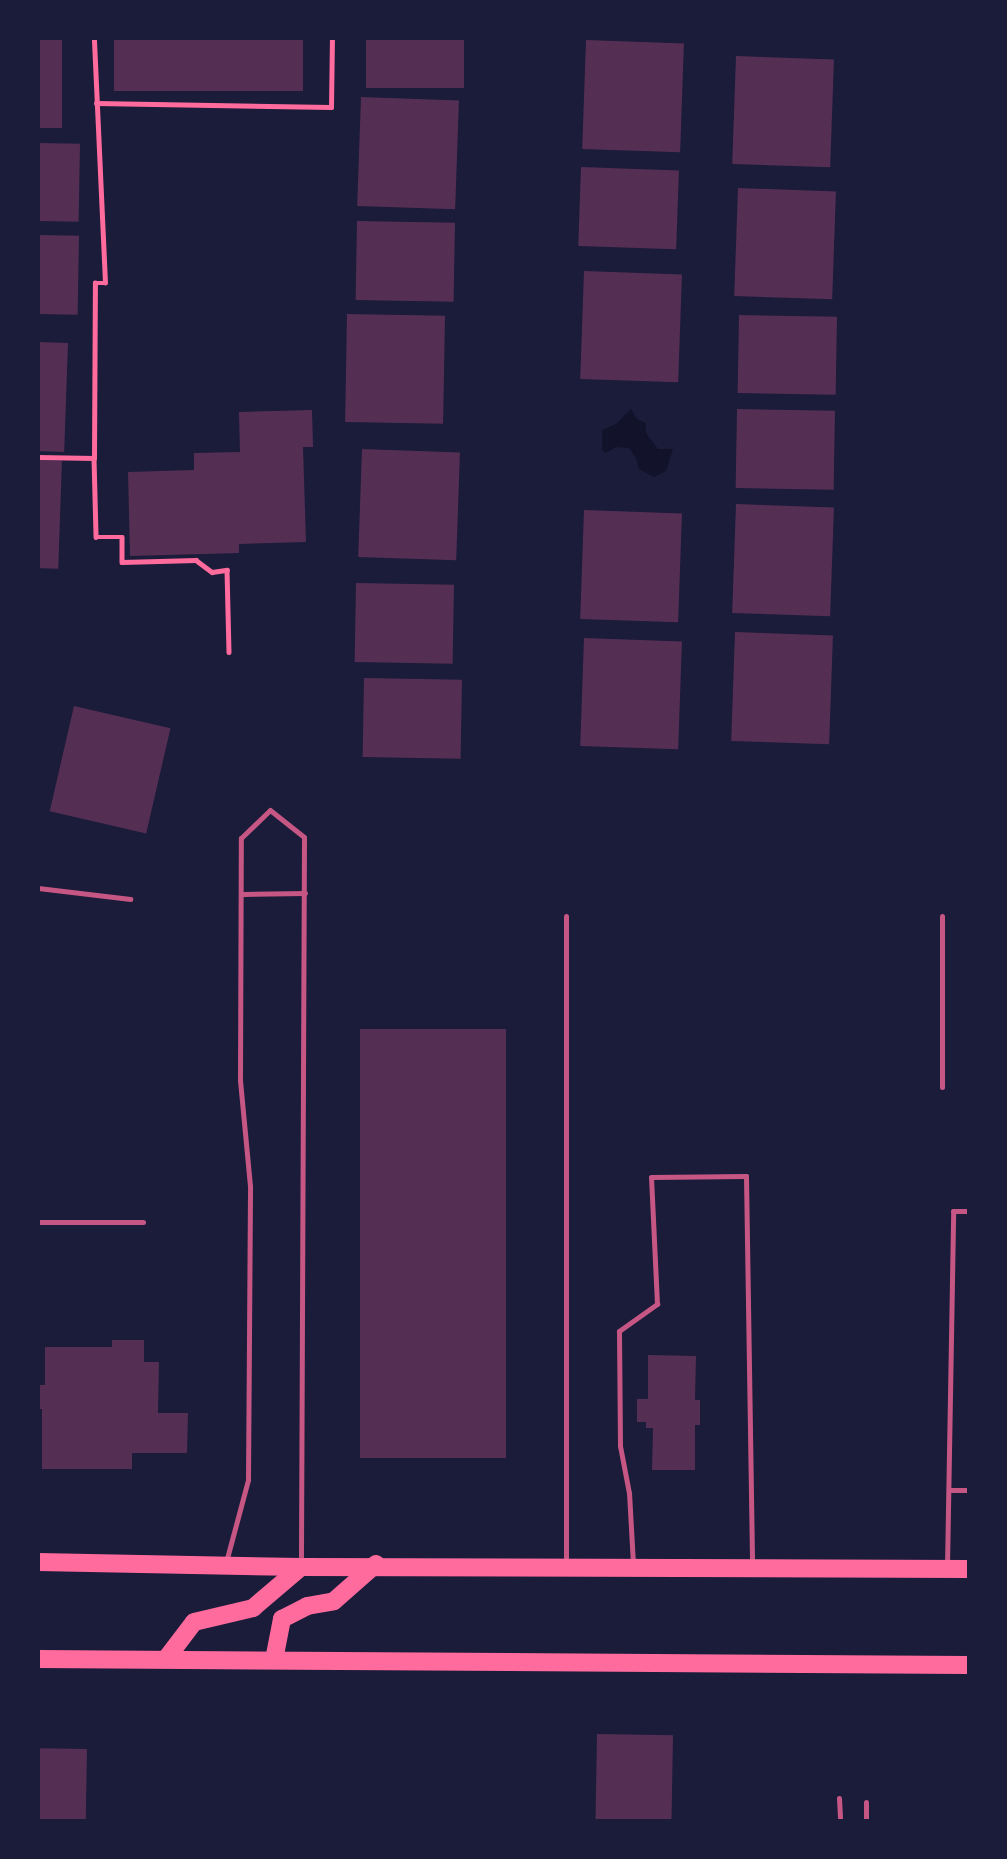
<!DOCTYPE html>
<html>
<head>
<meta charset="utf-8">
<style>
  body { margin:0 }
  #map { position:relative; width:1007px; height:1859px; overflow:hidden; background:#1b1b3a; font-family:"Asap Condensed",sans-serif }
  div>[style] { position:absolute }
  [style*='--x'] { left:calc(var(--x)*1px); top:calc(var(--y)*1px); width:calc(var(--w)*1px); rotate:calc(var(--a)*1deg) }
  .water>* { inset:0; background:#12122b }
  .building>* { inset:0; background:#542f53; transform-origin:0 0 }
  .path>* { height:4.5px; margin:-2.25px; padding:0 2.25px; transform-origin:2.25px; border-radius:2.25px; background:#ff6b9d }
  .service>* { height:5px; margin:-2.5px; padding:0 2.5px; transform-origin:2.5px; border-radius:2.5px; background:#c65784 }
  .primary>* { height:18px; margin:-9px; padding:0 9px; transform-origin:9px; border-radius:9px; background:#ff6b9d }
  span { translate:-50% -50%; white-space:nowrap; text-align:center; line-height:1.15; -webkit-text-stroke:5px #1b1b3a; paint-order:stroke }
  .frame { position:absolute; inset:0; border:40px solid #1b1b3a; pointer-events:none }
</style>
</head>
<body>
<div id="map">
  <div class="water">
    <div style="clip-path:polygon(631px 409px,637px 419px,646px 423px,646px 433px,658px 449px,673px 449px,666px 471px,654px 477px,639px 469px,636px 458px,629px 448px,616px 447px,606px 453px,602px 450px,602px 430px,616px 424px)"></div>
  </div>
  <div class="building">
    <div style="left:38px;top:38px;width:24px;height:90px"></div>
    <div style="left:114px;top:38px;width:189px;height:53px"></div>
    <div style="left:366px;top:38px;width:98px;height:50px"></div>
    <div style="left:586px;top:40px;width:98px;height:109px;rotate:2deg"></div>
    <div style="left:736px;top:56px;width:98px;height:108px;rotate:2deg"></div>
    <div style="left:361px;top:97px;width:98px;height:109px;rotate:2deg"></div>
    <div style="left:38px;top:143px;width:42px;height:78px;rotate:1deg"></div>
    <div style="left:581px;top:167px;width:98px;height:79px;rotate:2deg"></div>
    <div style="left:738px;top:188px;width:98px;height:108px;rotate:2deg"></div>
    <div style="left:357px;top:221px;width:98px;height:79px;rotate:1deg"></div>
    <div style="left:38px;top:235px;width:41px;height:79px;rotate:1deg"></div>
    <div style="left:584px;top:271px;width:98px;height:108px;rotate:2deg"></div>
    <div style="left:347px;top:314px;width:98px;height:108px;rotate:1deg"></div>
    <div style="left:739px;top:315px;width:98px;height:78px;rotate:1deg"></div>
    <div style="left:38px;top:342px;width:30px;height:109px;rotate:2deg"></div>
    <div style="left:737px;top:409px;width:98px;height:79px;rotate:1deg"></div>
    <div style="clip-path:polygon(312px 410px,313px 447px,303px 447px,306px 542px,239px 544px,239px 553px,130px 556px,128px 472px,194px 470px,194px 453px,240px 452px,239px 412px)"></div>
    <div style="left:362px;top:449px;width:98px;height:108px;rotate:2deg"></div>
    <div style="left:38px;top:460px;width:24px;height:108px;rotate:2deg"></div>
    <div style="left:736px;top:504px;width:98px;height:109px;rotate:2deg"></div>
    <div style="left:584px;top:510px;width:98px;height:109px;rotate:2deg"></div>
    <div style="left:356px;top:583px;width:98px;height:79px;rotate:1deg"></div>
    <div style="left:735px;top:632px;width:98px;height:109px;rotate:2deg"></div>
    <div style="left:584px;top:638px;width:98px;height:108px;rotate:2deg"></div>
    <div style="left:364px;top:678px;width:98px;height:79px;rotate:1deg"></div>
    <div style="left:74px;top:706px;width:99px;height:108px;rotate:13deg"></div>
    <div style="left:360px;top:1029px;width:146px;height:429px"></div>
    <div style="clip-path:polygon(112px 1340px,144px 1340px,144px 1362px,159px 1362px,158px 1413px,188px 1413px,187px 1453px,132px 1453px,132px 1469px,42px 1469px,42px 1409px,38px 1409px,38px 1385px,45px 1385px,45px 1347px,112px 1347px)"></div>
    <div style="clip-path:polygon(648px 1355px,696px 1356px,695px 1400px,700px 1400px,700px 1425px,695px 1425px,695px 1470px,652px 1470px,653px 1428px,646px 1428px,646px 1422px,637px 1422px,637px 1399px,648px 1399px)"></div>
    <div style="left:597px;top:1734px;width:76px;height:86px;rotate:1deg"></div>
    <div style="left:87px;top:1749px;width:71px;height:49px;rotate:91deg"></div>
  </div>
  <div class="path">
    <div style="--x:96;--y:103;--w:235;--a:1"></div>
    <div style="--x:331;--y:107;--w:69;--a:-89.2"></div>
    <div style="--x:38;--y:457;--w:56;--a:1"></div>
    <div style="--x:94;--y:458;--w:175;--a:-89.7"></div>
    <div style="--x:95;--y:283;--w:10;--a:0"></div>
    <div style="--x:105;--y:283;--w:245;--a:-92.6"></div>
    <div style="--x:94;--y:458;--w:79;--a:88.5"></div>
    <div style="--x:96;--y:537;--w:26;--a:0"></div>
    <div style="--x:122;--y:537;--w:25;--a:90"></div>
    <div style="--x:122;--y:562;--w:74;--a:-1.5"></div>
    <div style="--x:196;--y:560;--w:20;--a:37"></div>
    <div style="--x:212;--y:572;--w:15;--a:-8"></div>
    <div style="--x:227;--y:570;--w:82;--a:88.6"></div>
  </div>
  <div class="service">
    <div style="--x:38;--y:888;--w:93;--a:6.8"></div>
    <div style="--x:243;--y:894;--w:62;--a:-0.9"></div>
    <div style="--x:566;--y:916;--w:649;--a:90"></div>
    <div style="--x:942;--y:916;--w:171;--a:90"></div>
    <div style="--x:38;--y:1222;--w:105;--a:0"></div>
    <div style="--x:949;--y:1490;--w:19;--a:0"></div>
    <div style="--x:226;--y:1562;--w:85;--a:-75"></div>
    <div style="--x:248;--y:1480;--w:294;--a:-89.6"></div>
    <div style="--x:250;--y:1186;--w:106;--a:-95.4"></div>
    <div style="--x:240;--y:1080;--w:242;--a:-89.8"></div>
    <div style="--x:241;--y:838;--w:40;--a:-44"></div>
    <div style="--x:270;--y:810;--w:43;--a:38.5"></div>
    <div style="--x:304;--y:837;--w:726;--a:90.24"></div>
    <div style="--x:633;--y:1564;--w:71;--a:-93.2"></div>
    <div style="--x:629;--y:1493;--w:48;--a:-100.8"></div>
    <div style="--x:620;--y:1446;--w:115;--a:-90.5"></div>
    <div style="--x:619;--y:1331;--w:47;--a:-35.4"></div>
    <div style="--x:657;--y:1304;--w:127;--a:-92.7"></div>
    <div style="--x:651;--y:1177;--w:95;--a:-0.6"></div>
    <div style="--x:746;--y:1176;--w:390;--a:89.1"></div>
    <div style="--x:947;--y:1567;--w:356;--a:-89"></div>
    <div style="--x:953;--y:1211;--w:15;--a:0"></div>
    <div style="--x:839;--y:1798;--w:22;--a:87"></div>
    <div style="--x:866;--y:1802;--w:18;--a:90"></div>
  </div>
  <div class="primary">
    <div style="--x:38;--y:1562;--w:263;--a:1.1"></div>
    <div style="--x:301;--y:1567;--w:667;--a:0.17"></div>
    <div style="--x:38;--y:1659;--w:930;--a:0.37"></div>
    <div style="--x:166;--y:1659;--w:46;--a:-52.9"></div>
    <div style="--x:194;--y:1622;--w:61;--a:-13.3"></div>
    <div style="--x:253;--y:1608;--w:63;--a:-40.5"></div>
    <div style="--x:274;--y:1660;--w:42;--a:-79"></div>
    <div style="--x:282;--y:1619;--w:28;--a:-27"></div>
    <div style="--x:307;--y:1606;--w:27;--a:-10"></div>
    <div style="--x:334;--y:1601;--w:56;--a:-41.4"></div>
  </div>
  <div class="frame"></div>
</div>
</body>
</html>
